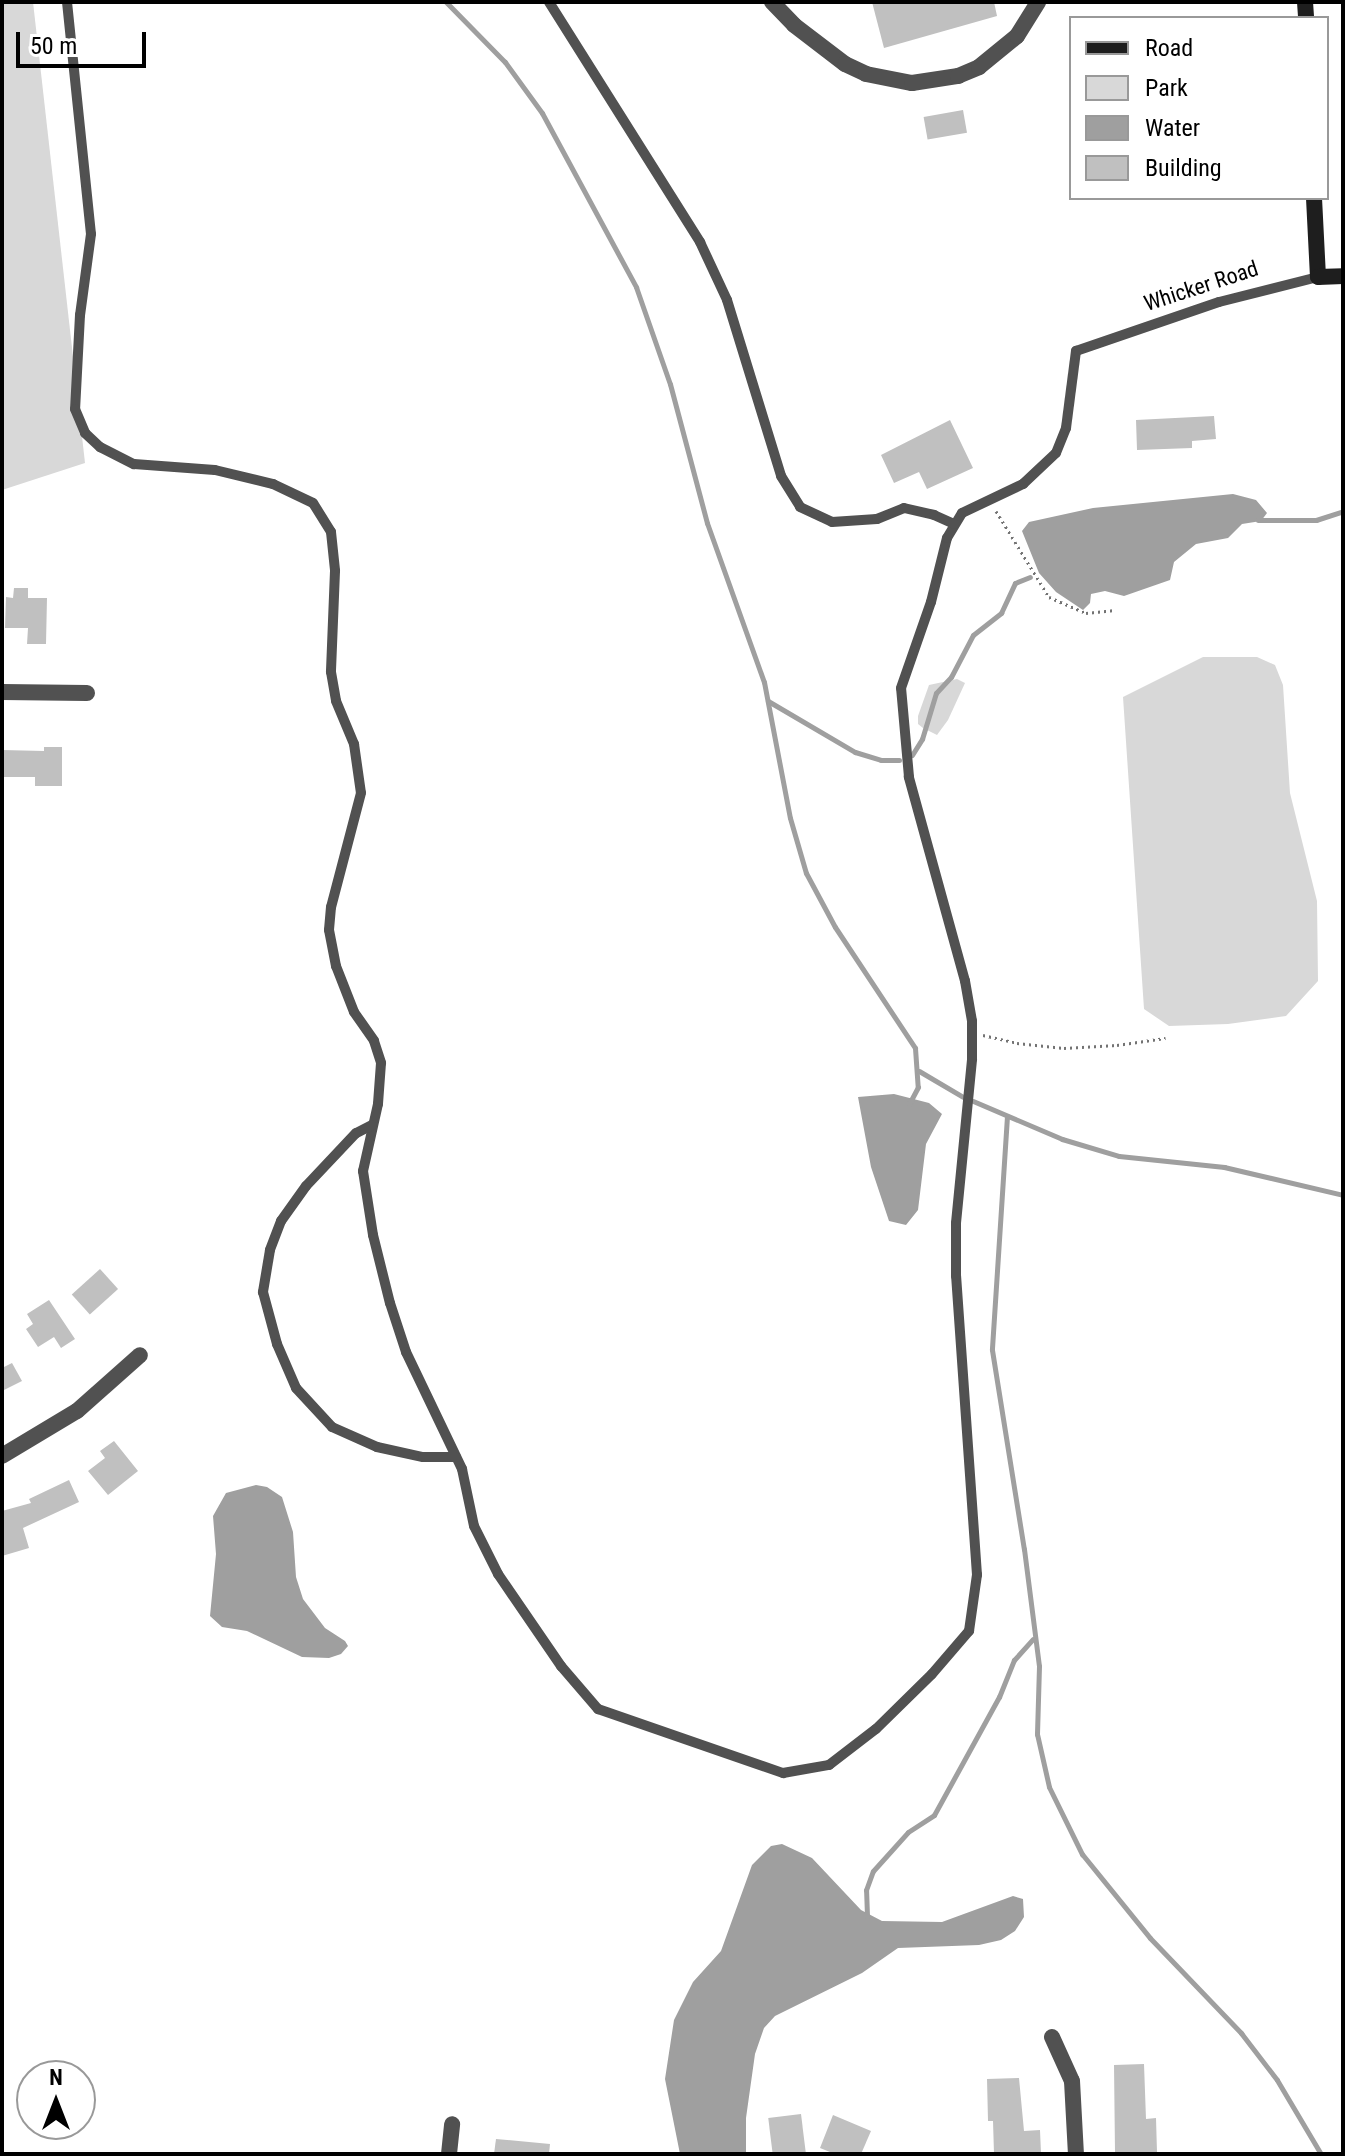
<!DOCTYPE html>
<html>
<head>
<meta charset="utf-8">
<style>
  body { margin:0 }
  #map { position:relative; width:1345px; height:2156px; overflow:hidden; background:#fff; font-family:"Roboto Condensed",sans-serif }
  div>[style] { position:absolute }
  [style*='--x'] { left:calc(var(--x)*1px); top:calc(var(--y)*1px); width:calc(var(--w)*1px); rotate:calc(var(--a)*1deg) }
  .green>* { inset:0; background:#d8d8d8 }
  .water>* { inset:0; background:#9f9f9f }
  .stream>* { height:5px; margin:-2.5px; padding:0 2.5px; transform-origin:2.5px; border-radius:2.5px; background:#9f9f9f }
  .building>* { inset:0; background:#c0c0c0; transform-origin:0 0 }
  .path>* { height:3px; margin-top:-1.5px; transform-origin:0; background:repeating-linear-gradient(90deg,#737373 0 2px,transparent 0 6px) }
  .lane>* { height:10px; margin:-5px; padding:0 5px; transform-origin:5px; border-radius:5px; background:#515151 }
  .street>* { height:16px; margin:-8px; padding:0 8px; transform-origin:8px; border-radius:8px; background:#515151 }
  .secondary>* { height:16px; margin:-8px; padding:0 8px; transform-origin:8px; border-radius:8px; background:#1e1e1e }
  span { translate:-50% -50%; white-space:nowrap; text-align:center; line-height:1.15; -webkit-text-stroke:8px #fff; paint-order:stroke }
  .street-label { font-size:22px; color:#000 }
  .frame { position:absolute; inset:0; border:4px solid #000; pointer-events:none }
  .legend { position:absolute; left:1069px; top:16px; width:260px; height:184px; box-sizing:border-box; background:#fff; border:2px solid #999; margin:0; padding:10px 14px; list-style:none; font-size:24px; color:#000 }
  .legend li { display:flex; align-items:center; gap:16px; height:40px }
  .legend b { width:40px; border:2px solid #999 }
  .north { position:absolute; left:16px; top:2060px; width:80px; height:80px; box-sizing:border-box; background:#fff; border:2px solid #999; border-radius:50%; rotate:0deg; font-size:22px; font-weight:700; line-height:32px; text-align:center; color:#000 }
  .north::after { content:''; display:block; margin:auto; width:28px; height:36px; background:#000; clip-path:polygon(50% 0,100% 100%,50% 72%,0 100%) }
  .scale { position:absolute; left:16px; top:32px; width:130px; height:36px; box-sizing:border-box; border:4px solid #000; border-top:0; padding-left:10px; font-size:24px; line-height:28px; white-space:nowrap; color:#000; -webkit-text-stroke:6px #fff; paint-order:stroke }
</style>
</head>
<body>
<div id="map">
  <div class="green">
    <div style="clip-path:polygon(2px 2px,33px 2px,85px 463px,2px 490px)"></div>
    <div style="clip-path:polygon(1203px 657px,1257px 657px,1275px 665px,1283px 685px,1290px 793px,1317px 901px,1318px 981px,1286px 1016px,1228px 1024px,1169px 1026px,1144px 1009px,1123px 697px)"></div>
    <div style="clip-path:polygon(957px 679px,965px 683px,948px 720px,937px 735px,923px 728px,918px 724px,918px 716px,929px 685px)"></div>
  </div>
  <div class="water">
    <div style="clip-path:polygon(1233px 494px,1256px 500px,1267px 513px,1261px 521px,1242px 524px,1228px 538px,1196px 544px,1174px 562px,1170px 580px,1124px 596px,1105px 591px,1091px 594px,1090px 603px,1083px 610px,1056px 592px,1039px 573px,1022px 531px,1029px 522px,1093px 508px)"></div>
    <div style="clip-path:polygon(894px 1094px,929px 1103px,942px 1114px,926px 1144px,918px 1210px,906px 1225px,889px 1221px,871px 1167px,858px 1097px)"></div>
    <div style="clip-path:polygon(256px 1485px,267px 1487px,282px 1497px,293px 1532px,296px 1577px,303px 1599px,325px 1628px,345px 1641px,348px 1646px,341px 1654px,329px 1658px,302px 1657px,247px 1631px,222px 1627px,210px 1616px,216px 1554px,213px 1516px,226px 1493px)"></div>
    <div style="clip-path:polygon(782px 1844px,812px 1858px,861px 1910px,882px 1921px,942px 1922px,1013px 1896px,1023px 1899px,1024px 1917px,1015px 1931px,1001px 1940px,979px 1945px,898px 1948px,862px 1973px,775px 2016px,764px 2028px,755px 2054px,746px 2118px,746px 2154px,680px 2154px,665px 2079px,674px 2020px,693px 1982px,721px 1951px,752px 1865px,771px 1846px)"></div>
  </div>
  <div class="stream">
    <div style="--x:446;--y:2;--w:84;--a:45.5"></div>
    <div style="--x:505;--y:62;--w:63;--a:54"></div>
    <div style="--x:542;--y:113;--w:198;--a:61.6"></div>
    <div style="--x:636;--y:287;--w:103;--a:70.7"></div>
    <div style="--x:670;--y:384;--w:144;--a:75.1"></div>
    <div style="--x:707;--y:523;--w:169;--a:70.3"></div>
    <div style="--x:764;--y:682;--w:138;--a:79.2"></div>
    <div style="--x:790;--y:818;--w:57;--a:73.8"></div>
    <div style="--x:806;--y:873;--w:61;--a:61.8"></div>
    <div style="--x:835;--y:927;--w:145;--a:56.5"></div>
    <div style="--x:915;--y:1048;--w:39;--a:86"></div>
    <div style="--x:918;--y:1087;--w:19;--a:118"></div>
    <div style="--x:1258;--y:520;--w:58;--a:0"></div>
    <div style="--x:1316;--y:520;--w:28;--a:-18"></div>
    <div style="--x:768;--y:701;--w:101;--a:30.4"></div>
    <div style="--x:855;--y:752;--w:27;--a:17"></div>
    <div style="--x:881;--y:760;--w:18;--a:0"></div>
    <div style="--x:912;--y:755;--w:19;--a:-58"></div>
    <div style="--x:922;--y:739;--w:48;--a:-73.1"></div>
    <div style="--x:936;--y:693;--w:22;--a:-47"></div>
    <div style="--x:951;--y:677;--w:47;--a:-62.4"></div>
    <div style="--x:973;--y:635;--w:36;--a:-38"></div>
    <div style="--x:1001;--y:613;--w:33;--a:-65"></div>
    <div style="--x:1015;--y:583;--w:16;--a:-22"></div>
    <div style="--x:919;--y:1071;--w:51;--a:30.6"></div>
    <div style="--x:973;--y:1101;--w:97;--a:23.1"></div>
    <div style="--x:1062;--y:1139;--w:59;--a:16.6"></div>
    <div style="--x:1119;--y:1156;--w:106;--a:6"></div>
    <div style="--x:1224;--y:1167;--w:122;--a:13.2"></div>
    <div style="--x:1007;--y:1116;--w:234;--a:93.7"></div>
    <div style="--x:992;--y:1350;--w:202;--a:80.9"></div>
    <div style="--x:1024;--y:1549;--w:118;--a:82.7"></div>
    <div style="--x:1039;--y:1666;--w:68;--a:91.7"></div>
    <div style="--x:1037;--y:1734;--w:54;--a:77.2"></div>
    <div style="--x:1049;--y:1787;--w:75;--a:63.8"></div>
    <div style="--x:1082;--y:1854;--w:108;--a:51"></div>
    <div style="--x:1150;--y:1938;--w:132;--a:46.2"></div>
    <div style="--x:1241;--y:2033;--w:59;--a:52.5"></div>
    <div style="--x:1277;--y:2080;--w:86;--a:59.3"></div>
    <div style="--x:867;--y:1916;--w:26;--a:-92"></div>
    <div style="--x:866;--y:1890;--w:20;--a:-70"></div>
    <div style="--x:873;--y:1871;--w:52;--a:-48.1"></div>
    <div style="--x:908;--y:1832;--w:31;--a:-33"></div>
    <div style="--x:934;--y:1815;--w:135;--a:-61.2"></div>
    <div style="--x:999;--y:1697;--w:40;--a:-68"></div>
    <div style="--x:1014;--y:1660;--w:28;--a:-48"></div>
  </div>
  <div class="building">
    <div style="clip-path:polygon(872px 2px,994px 2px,997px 16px,884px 48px)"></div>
    <div style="left:963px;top:110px;width:23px;height:40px;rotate:80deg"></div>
    <div style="clip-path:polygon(1214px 416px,1216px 439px,1192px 441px,1192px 448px,1137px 450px,1136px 420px)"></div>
    <div style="clip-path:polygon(950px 420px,973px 468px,927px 489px,919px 472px,894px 483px,881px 455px)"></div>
    <div style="clip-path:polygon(14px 588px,28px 588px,28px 598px,47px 598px,46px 644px,27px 644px,28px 628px,5px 628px,6px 597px,13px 598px)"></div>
    <div style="clip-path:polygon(44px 747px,62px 747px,62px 786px,35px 786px,35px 777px,2px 777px,2px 750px,44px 751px)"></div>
    <div style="left:100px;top:1269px;width:27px;height:38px;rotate:48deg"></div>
    <div style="clip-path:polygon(49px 1300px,75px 1339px,61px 1348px,54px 1337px,38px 1347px,26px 1329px,33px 1324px,27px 1314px)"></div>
    <div style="clip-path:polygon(12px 1363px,22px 1381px,2px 1391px,2px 1368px)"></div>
    <div style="clip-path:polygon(114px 1441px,138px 1471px,108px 1495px,88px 1471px,105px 1458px,100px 1451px)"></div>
    <div style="clip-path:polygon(69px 1480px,79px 1502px,23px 1528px,29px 1548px,2px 1556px,2px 1511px,31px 1503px,29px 1499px)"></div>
    <div style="clip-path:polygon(1144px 2064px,1146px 2119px,1156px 2118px,1157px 2152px,1115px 2153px,1114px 2065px)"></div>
    <div style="clip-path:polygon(1019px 2078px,1024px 2131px,1040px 2130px,1041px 2154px,994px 2154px,993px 2121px,988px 2121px,987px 2079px)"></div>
    <div style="left:801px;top:2114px;width:39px;height:33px;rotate:83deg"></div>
    <div style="clip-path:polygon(833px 2115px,871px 2131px,861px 2154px,835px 2154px,820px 2148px)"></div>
    <div style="clip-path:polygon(496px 2139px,550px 2144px,549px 2154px,494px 2154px)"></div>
  </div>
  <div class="path">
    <div style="--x:996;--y:511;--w:101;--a:58.4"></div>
    <div style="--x:1049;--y:597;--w:40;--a:23.4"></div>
    <div style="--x:1086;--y:613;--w:27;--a:-6"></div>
    <div style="--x:983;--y:1035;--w:35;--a:13"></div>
    <div style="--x:1017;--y:1043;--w:47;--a:6.1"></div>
    <div style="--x:1064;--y:1048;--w:53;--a:-3.2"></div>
    <div style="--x:1117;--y:1045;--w:49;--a:-8.3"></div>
  </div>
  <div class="lane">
    <div style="--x:67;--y:2;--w:233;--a:84.1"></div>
    <div style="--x:91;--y:234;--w:82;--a:97.7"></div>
    <div style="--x:80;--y:315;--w:94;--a:93"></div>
    <div style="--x:75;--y:409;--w:26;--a:67"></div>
    <div style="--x:85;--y:433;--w:21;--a:43"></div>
    <div style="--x:100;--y:447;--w:38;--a:27"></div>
    <div style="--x:134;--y:464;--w:81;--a:4.2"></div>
    <div style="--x:215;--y:470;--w:60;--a:13.6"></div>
    <div style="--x:273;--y:484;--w:44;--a:25.4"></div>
    <div style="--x:313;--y:503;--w:34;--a:58"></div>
    <div style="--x:331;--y:532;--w:39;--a:84"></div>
    <div style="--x:335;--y:571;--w:101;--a:92.3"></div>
    <div style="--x:331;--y:672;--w:29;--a:80"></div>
    <div style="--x:336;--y:701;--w:47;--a:67.3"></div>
    <div style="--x:354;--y:744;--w:49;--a:81.9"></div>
    <div style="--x:361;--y:793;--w:118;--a:104.7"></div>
    <div style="--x:331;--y:907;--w:23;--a:95"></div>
    <div style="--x:329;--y:930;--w:37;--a:79"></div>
    <div style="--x:336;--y:966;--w:49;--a:68.6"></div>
    <div style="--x:354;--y:1012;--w:35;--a:55"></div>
    <div style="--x:374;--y:1041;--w:23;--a:72"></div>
    <div style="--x:381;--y:1063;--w:41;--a:94.2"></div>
    <div style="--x:378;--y:1104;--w:69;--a:102.6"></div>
    <div style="--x:363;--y:1171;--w:65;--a:81.1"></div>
    <div style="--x:373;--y:1235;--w:70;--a:76"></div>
    <div style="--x:390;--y:1303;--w:52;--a:71.9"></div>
    <div style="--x:406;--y:1352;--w:130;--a:64.4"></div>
    <div style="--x:462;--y:1469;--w:58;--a:78.1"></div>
    <div style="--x:474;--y:1526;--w:54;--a:63.4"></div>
    <div style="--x:498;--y:1574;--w:112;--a:55.6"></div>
    <div style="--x:561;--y:1666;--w:57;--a:49.3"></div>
    <div style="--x:598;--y:1709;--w:196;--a:19.1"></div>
    <div style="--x:783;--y:1773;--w:47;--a:-9.9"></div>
    <div style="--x:829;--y:1765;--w:59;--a:-37.5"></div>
    <div style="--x:876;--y:1729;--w:78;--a:-44.5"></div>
    <div style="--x:932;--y:1674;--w:57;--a:-49.3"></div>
    <div style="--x:969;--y:1631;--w:57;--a:-81.9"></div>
    <div style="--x:977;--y:1575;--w:300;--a:-94"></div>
    <div style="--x:956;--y:1276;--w:53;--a:-90"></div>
    <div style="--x:956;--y:1223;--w:165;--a:-84.4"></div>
    <div style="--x:972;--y:1059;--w:38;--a:-90"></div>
    <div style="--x:972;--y:1021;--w:41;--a:-99.9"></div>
    <div style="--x:965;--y:981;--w:212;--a:-105.4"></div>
    <div style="--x:909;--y:777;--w:89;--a:-95.1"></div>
    <div style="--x:901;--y:688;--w:91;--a:-70.8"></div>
    <div style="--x:931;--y:602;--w:66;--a:-76"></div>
    <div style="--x:947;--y:538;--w:29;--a:-59"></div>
    <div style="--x:962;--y:513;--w:68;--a:-25.4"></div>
    <div style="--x:1023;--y:484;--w:45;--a:-43.2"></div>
    <div style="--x:1056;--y:453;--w:27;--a:-68"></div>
    <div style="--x:1066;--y:428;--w:78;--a:-82.6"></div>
    <div style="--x:1076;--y:351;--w:151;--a:-18.9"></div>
    <div style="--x:1219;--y:302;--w:102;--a:-14.2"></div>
    <div style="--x:549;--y:2;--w:284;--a:57.8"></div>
    <div style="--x:700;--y:242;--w:64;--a:65"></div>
    <div style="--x:727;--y:300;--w:184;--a:72.9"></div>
    <div style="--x:781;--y:476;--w:36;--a:58"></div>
    <div style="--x:800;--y:507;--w:35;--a:25"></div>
    <div style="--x:832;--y:522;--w:45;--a:-3.8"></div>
    <div style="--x:877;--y:519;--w:29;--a:-22"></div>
    <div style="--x:904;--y:508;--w:31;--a:13"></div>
    <div style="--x:934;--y:515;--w:22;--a:24"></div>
    <div style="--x:372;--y:1125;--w:18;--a:153"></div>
    <div style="--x:356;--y:1133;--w:73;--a:133.3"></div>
    <div style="--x:306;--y:1186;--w:43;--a:125.5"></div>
    <div style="--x:281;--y:1221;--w:31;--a:111"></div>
    <div style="--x:270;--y:1250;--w:43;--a:99.5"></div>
    <div style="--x:263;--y:1292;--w:54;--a:74.9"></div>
    <div style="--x:277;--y:1344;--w:48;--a:66.6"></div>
    <div style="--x:296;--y:1388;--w:53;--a:47.3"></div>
    <div style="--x:332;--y:1427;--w:49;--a:24"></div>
    <div style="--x:377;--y:1447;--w:47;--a:12.3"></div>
    <div style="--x:423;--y:1457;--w:33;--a:0"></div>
  </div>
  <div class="street">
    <div style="--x:772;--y:2;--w:32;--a:46"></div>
    <div style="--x:794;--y:25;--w:64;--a:37.4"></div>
    <div style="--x:845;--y:64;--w:23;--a:25"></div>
    <div style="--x:866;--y:74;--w:47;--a:11.1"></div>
    <div style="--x:912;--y:83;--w:47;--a:-8.7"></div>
    <div style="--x:958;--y:76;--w:23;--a:-23"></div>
    <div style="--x:979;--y:67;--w:49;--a:-39.2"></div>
    <div style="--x:1017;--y:36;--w:40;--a:-58"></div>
    <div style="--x:2;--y:692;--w:85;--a:0.7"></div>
    <div style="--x:2;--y:1456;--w:87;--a:-31"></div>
    <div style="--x:77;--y:1411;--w:84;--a:-41.6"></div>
    <div style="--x:1052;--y:2037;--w:48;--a:65.6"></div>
    <div style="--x:1072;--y:2081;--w:73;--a:86.9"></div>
    <div style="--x:449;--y:2154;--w:30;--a:-84"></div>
  </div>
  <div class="secondary">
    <div style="--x:1305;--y:2;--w:16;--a:86"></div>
    <div style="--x:1314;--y:198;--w:79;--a:87.1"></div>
    <div style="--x:1318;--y:277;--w:25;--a:-2"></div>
  </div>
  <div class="street-label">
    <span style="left:1201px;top:286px;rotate:-18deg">Whicker Road</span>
  </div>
  <div class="frame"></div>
  <ul class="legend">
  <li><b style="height:10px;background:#1e1e1e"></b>Road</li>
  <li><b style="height:22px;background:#d8d8d8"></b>Park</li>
  <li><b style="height:22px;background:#9f9f9f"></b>Water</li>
  <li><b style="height:22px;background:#c0c0c0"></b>Building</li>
  </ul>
  <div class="north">N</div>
  <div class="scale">50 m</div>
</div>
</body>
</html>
